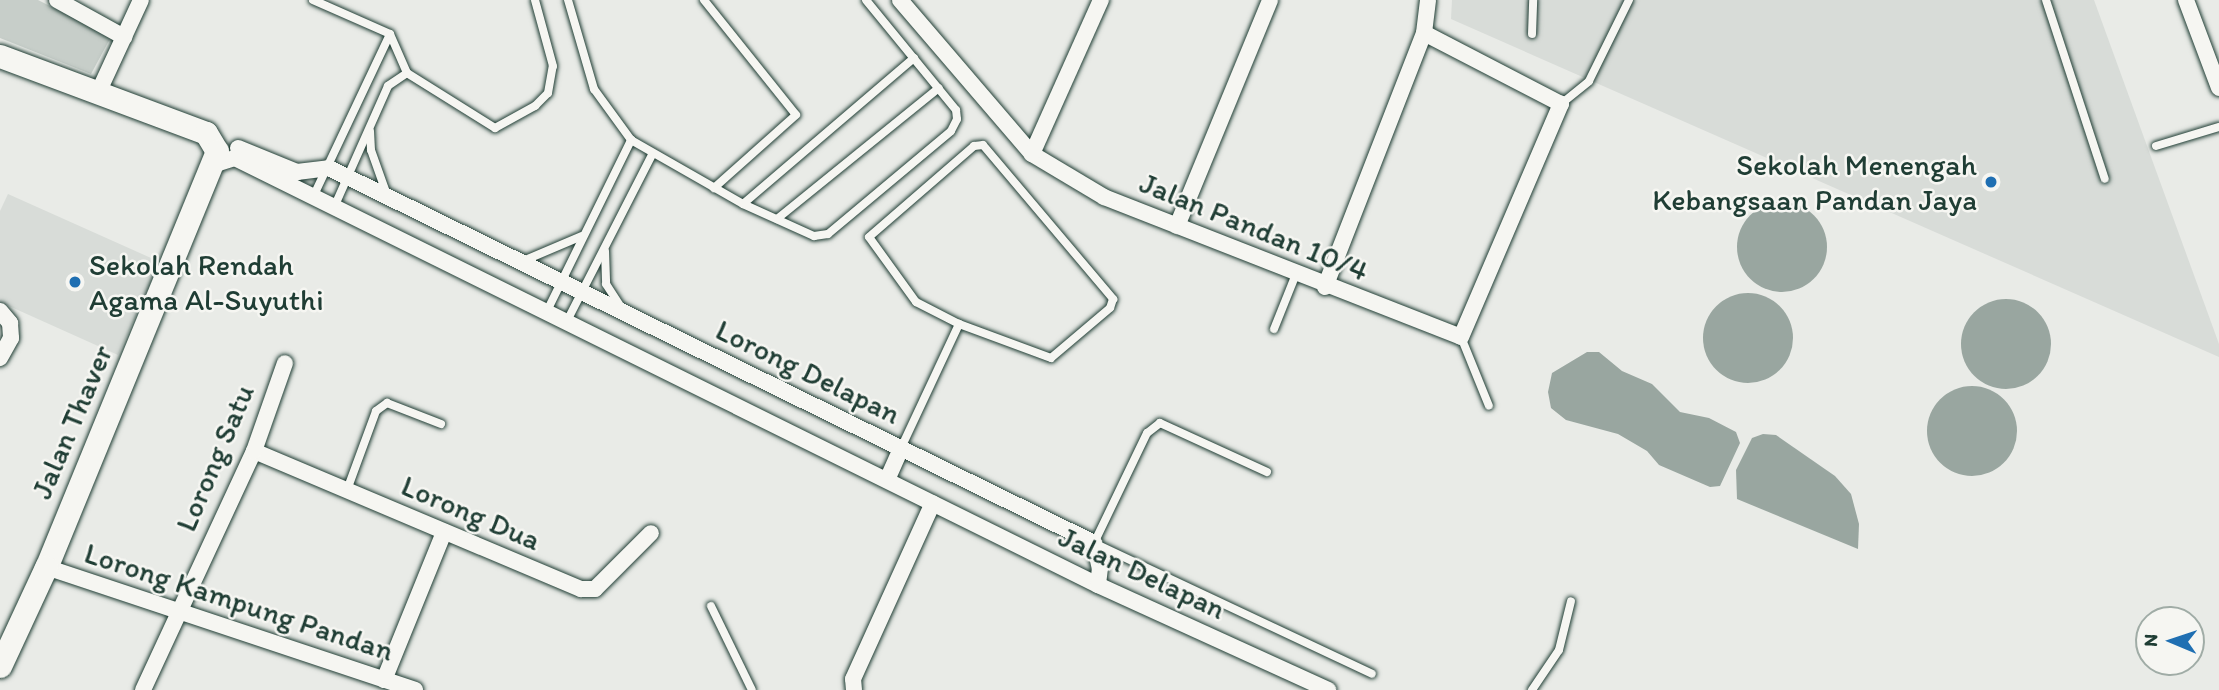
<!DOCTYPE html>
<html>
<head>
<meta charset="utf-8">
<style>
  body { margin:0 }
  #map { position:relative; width:2219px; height:690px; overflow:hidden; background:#e9ebe7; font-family:Itim,sans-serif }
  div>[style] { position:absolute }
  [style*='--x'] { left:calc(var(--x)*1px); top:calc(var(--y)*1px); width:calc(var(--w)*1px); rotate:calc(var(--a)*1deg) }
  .built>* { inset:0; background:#d8dcd8 }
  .green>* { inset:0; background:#c7cec9 }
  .water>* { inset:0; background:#99a6a0 }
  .round { border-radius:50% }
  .roads { filter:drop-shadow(0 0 2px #1f3d34) drop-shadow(0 0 2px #1f3d34) }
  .lane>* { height:8px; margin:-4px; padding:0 4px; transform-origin:4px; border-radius:4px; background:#f6f6f2 }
  .street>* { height:16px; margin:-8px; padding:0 8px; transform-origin:8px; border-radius:8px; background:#f6f6f2 }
  .secondary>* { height:23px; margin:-11.5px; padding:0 11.5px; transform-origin:11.5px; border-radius:11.5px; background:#f6f6f2 }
  .dots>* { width:19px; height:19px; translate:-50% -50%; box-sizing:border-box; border:4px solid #f6f6f2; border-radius:50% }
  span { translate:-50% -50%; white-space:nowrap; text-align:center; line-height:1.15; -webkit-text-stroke:5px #f6f6f2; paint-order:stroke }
  .poi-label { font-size:30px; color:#1f3d34 }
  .right { translate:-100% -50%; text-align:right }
  .left { translate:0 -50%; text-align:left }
  .street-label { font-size:30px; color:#1f3d34 }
  .north { position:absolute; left:2135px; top:606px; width:70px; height:70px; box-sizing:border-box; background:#f6f6f2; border:2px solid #a0aca6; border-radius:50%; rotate:272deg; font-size:19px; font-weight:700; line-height:28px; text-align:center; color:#1f3d34 }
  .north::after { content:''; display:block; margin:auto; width:24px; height:32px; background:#1f6fb2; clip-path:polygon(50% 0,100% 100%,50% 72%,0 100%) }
</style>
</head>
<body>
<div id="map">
  <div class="built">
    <div style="clip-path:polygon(1452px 0,2094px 0,2219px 344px,2219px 357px,1451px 19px)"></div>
    <div style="clip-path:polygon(8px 194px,160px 262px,118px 355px,0 302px,0 211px)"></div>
  </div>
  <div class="green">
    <div style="clip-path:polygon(0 0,38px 0,111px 37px,91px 74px,0 38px)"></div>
  </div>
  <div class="water">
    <div class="round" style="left:1737px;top:202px;width:90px;height:90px"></div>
    <div class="round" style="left:1703px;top:293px;width:90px;height:90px"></div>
    <div class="round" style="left:1961px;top:299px;width:90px;height:90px"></div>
    <div style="clip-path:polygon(1587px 352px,1599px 352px,1622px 371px,1652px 384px,1680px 412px,1709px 418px,1736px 432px,1740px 443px,1720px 486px,1710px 487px,1659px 465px,1647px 451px,1618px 434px,1566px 420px,1551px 408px,1548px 392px,1552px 373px)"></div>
    <div class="round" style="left:1927px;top:386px;width:90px;height:90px"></div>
    <div style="clip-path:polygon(1763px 434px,1776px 435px,1835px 476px,1851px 494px,1859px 524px,1858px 549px,1737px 499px,1736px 470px,1752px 438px)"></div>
  </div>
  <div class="roads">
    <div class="lane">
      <div style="--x:313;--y:0;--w:84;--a:23.8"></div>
      <div style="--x:390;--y:34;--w:43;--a:66.4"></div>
      <div style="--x:407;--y:73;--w:23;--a:146"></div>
      <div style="--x:388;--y:86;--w:130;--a:114"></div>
      <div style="--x:568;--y:0;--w:93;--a:73.7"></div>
      <div style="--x:594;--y:89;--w:63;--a:54"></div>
      <div style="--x:631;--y:140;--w:129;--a:29.7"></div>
      <div style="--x:743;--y:204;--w:78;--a:24.3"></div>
      <div style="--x:814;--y:236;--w:14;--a:-8"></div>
      <div style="--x:828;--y:234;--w:160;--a:-39.9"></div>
      <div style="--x:951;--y:131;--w:13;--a:-63"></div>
      <div style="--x:957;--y:119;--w:9;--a:-96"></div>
      <div style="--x:956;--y:110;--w:142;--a:-129.3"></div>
      <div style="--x:704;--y:0;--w:147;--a:51.3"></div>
      <div style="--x:796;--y:115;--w:110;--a:138.3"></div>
      <div style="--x:2046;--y:0;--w:188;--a:71.8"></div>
      <div style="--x:1532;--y:34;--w:34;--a:-88"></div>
      <div style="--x:407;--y:73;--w:104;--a:32"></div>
      <div style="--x:495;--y:128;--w:46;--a:-28.8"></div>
      <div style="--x:535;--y:106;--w:18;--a:-45"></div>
      <div style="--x:548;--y:93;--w:27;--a:-80"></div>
      <div style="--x:553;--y:66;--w:68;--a:-105.3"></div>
      <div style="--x:1561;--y:104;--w:36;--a:-39"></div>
      <div style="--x:1589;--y:81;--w:90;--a:-63.7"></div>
      <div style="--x:370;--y:131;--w:19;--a:87"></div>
      <div style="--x:371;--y:150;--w:48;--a:70.4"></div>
      <div style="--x:983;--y:145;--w:202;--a:49.8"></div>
      <div style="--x:1113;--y:299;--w:9;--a:108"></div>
      <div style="--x:1110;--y:308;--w:77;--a:139.7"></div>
      <div style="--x:1051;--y:358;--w:98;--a:-159.7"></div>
      <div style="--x:959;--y:324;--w:48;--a:-152.9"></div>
      <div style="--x:916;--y:302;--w:80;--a:-125.9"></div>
      <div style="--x:869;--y:237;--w:139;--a:-40.9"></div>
      <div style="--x:974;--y:146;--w:9;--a:-6"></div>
      <div style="--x:2156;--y:146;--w:66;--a:-16.8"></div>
      <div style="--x:314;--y:195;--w:178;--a:-64.7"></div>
      <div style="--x:743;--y:204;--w:225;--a:-40.5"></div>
      <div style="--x:777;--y:219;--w:208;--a:-39"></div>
      <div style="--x:605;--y:251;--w:33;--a:88"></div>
      <div style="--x:606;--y:284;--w:27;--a:57"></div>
      <div style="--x:523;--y:261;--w:64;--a:-23"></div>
      <div style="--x:547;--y:311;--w:191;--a:-63.8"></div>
      <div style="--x:567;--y:321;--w:186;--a:-62.9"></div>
      <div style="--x:1274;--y:329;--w:59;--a:-68.2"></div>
      <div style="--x:1461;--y:337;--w:74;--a:67.9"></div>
      <div style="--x:901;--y:448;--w:137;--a:-64.9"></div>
      <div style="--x:1267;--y:472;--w:118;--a:-155.4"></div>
      <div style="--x:1160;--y:423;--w:16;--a:142"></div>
      <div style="--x:1147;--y:433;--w:122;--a:115.7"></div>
      <div style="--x:1094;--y:543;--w:307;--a:25.2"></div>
      <div style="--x:347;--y:490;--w:84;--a:-69.8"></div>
      <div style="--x:376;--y:411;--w:14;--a:-36"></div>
      <div style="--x:387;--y:403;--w:58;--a:21.3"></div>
      <div style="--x:711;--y:606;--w:93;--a:64"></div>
      <div style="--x:1532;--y:690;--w:48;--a:-56"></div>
      <div style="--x:1559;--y:650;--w:50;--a:-76.2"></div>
    </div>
    <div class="street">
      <div style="--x:57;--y:0;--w:77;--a:28.9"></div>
      <div style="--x:900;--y:0;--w:203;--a:49.4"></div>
      <div style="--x:1032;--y:154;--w:84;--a:30.8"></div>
      <div style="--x:1104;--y:197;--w:383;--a:21.4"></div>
      <div style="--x:1461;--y:337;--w:254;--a:-66.8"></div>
      <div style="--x:1561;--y:104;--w:154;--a:-152.6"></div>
      <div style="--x:2186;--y:0;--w:94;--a:69.4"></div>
      <div style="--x:98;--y:93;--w:102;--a:-65.2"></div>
      <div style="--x:238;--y:148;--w:64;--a:22.1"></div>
      <div style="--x:297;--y:172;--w:32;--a:-7"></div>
      <div style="--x:329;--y:168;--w:852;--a:26.11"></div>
      <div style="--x:1094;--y:543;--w:26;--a:77"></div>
      <div style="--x:1100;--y:568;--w:17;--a:97"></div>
      <div style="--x:1032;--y:154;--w:169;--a:-65.9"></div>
      <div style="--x:213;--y:165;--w:23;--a:-18"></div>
      <div style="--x:235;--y:158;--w:963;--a:26.33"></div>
      <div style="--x:1098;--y:585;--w:253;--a:24.5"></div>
      <div style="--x:1177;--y:226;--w:244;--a:-67.6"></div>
      <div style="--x:1325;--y:287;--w:273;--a:-68.7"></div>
      <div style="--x:1424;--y:33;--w:33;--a:-83"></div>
      <div style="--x:0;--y:311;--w:16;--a:50"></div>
      <div style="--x:10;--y:323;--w:15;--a:86"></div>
      <div style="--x:11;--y:338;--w:23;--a:119"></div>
      <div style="--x:254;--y:451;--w:355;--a:22.9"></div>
      <div style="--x:581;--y:589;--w:14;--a:0"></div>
      <div style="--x:595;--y:589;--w:79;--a:-45"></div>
      <div style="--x:887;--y:480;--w:35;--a:-66"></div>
      <div style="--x:46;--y:567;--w:389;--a:18.4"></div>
      <div style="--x:384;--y:680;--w:160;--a:-67.9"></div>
      <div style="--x:143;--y:690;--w:264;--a:-65.1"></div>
      <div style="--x:254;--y:451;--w:93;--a:-70.6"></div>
      <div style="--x:854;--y:690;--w:11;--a:-95"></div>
      <div style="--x:853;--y:679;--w:193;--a:-65.6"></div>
    </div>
    <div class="secondary">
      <div style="--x:0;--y:56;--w:220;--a:20.5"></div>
      <div style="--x:206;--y:133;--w:21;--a:59"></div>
      <div style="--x:217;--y:151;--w:450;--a:112.3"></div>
      <div style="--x:46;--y:567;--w:109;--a:114.9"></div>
    </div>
  </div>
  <div class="dots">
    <div style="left:1991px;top:182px;background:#1f6fb2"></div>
    <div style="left:75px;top:282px;background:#1f6fb2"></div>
  </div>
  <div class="poi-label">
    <span class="right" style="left:1977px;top:182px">Sekolah Menengah<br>Kebangsaan Pandan Jaya</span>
    <span class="left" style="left:89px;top:282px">Sekolah Rendah<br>Agama Al-Suyuthi</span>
  </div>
  <div class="street-label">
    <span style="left:1254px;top:227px;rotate:22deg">Jalan Pandan 10/4</span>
    <span style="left:808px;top:372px;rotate:26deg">Lorong Delapan</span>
    <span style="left:72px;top:422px;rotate:-67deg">Jalan Thaver</span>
    <span style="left:215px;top:458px;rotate:-67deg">Lorong Satu</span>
    <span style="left:471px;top:513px;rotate:23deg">Lorong Dua</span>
    <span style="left:1142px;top:573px;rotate:25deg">Jalan Delapan</span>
    <span style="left:239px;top:602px;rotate:18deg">Lorong Kampung Pandan</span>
  </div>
  <div class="north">N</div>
</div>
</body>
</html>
